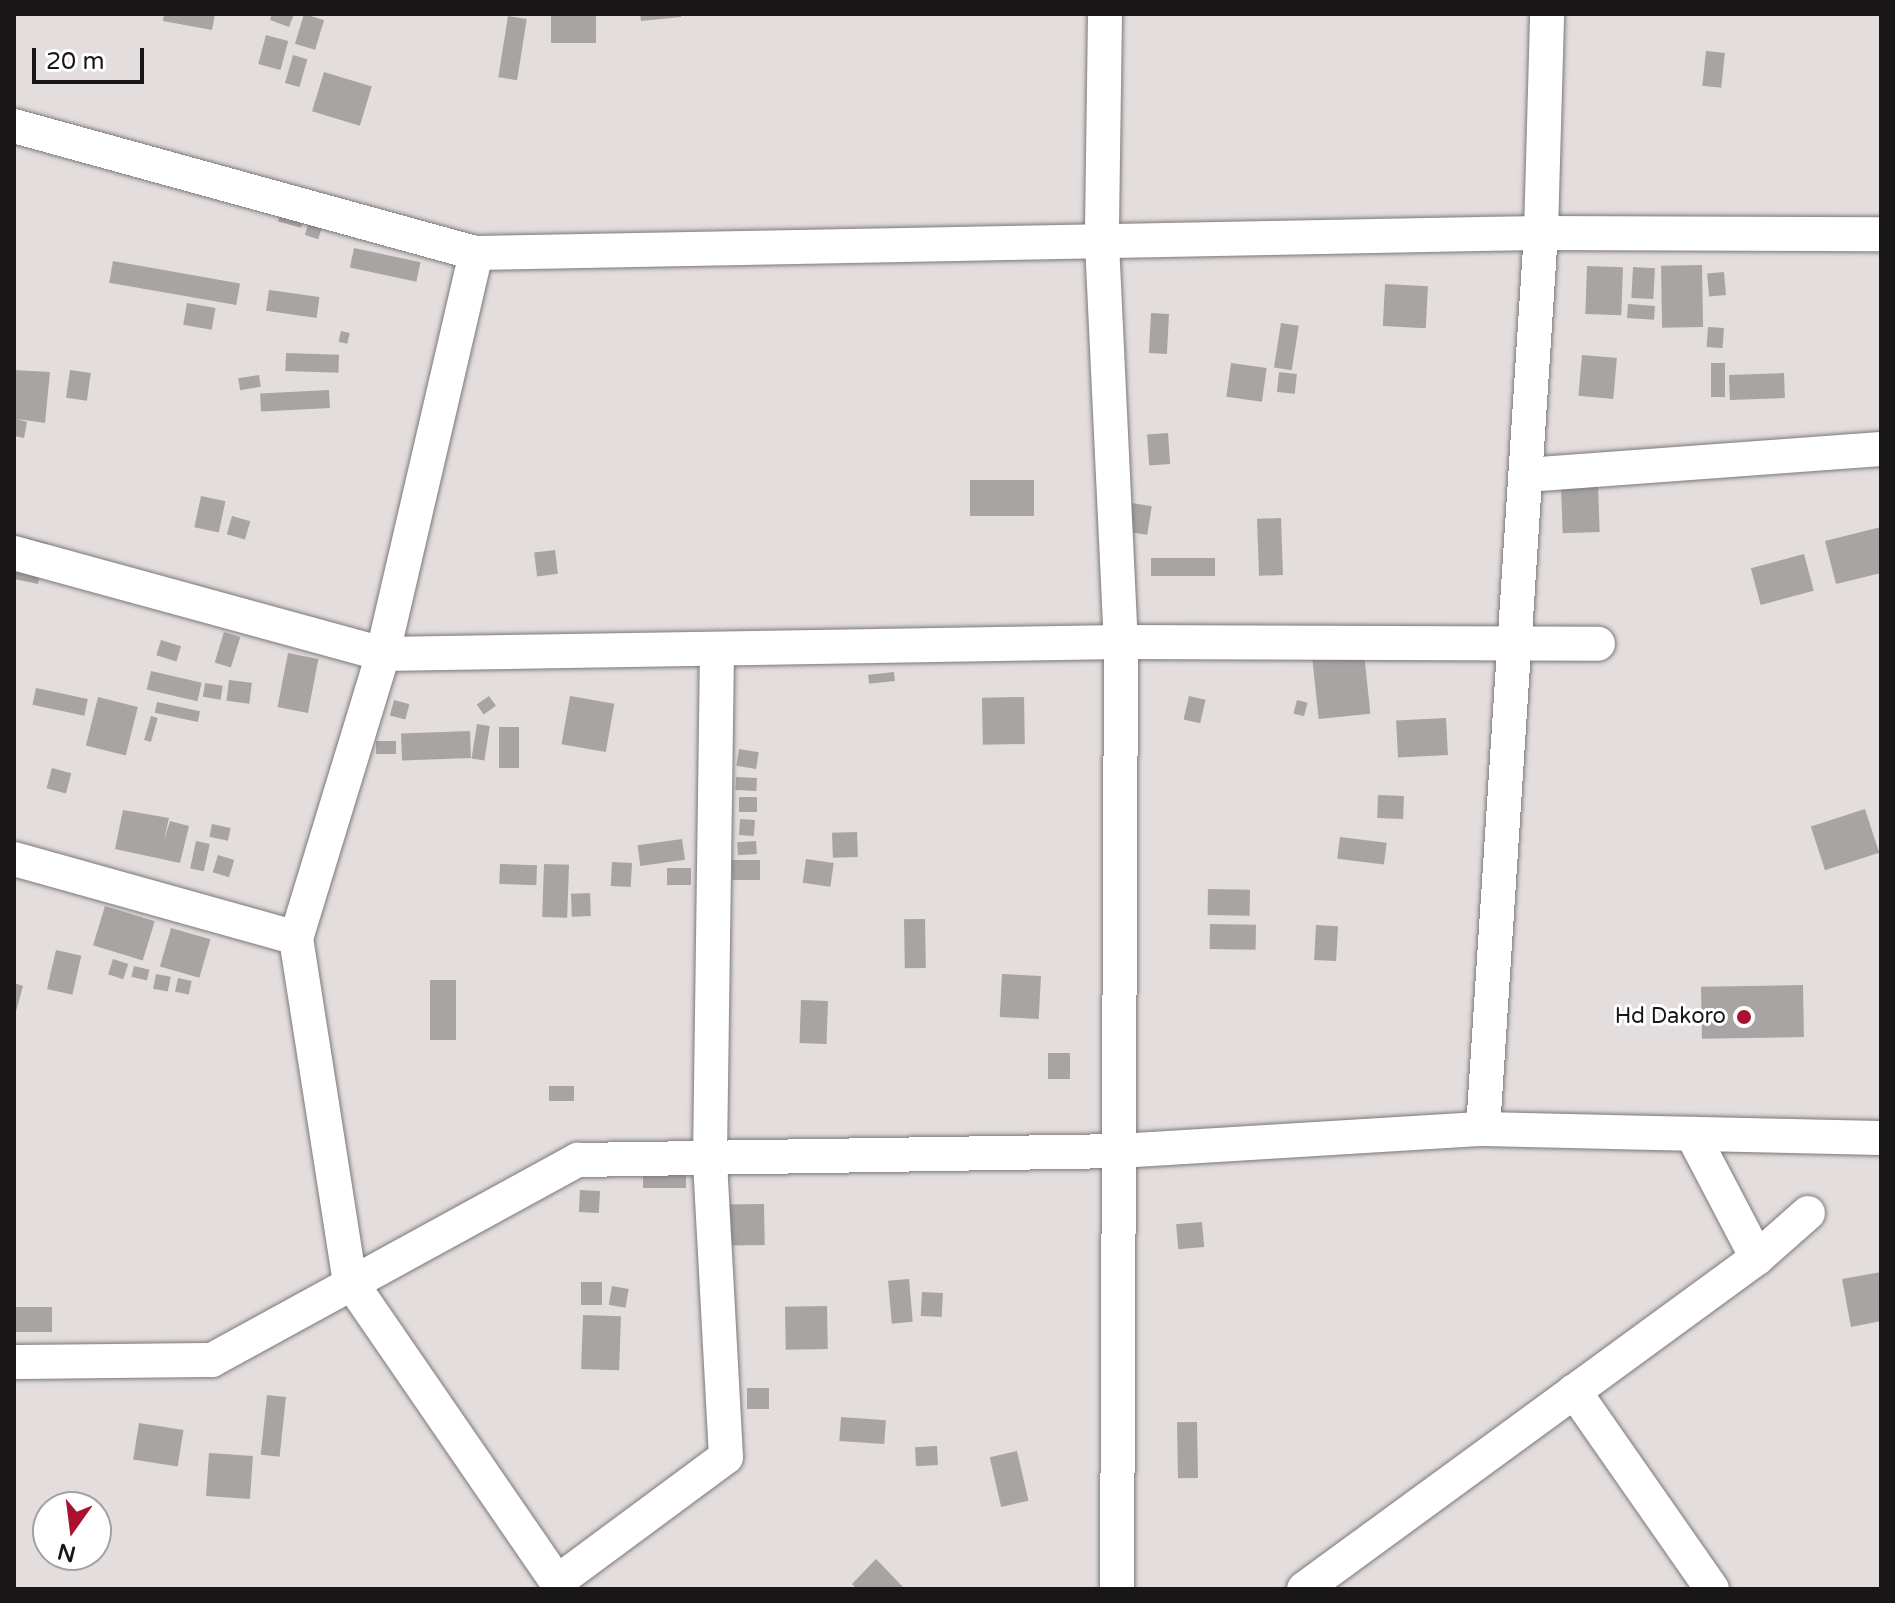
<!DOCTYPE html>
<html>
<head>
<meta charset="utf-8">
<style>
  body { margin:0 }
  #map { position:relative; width:1895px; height:1603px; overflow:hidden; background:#e3dddd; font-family:"Varela Round",sans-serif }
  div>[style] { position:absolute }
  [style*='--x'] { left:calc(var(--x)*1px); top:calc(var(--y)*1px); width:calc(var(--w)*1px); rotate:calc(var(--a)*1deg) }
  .building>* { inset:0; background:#a9a4a4; transform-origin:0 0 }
  .roads { filter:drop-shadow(0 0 2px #7d7878) drop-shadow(0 0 2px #7d7878) }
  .street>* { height:34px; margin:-17px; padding:0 17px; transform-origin:17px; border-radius:17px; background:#fff }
  .dots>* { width:22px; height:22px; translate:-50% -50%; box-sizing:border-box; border:4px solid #fff; border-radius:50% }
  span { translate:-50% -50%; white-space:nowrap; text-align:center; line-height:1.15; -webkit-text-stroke:6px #fff; paint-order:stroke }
  .poi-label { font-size:22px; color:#181616 }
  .right { translate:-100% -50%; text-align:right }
  .frame { position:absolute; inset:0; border:16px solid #181616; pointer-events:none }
  .north { position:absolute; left:32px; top:1491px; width:80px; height:80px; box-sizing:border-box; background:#fff; border:2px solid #a3a2a2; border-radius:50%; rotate:194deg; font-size:22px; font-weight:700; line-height:32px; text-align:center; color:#181616 }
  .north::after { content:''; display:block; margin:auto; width:28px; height:36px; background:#a9112f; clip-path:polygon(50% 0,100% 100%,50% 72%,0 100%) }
  .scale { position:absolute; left:32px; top:48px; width:112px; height:36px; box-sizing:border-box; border:4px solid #181616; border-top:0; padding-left:10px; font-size:24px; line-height:28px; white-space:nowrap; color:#181616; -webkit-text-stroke:6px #fff; paint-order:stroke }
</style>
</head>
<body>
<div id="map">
  <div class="building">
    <div style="clip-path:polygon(164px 14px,215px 14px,212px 30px,163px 21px)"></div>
    <div style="clip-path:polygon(272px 14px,294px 14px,289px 27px,270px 20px)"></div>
    <div style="left:304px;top:14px;width:21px;height:31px;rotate:17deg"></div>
    <div style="left:551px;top:14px;width:45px;height:29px"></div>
    <div style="clip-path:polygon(640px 14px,681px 14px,681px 17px,641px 21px)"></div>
    <div style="left:508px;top:16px;width:19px;height:62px;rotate:9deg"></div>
    <div style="left:266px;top:35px;width:23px;height:30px;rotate:15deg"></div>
    <div style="left:1706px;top:51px;width:19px;height:35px;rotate:6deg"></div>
    <div style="left:293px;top:55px;width:15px;height:29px;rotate:16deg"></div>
    <div style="left:324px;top:72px;width:50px;height:41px;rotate:17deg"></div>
    <div style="left:281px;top:210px;width:24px;height:12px;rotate:15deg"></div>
    <div style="left:311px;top:215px;width:14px;height:21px;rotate:17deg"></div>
    <div style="left:354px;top:248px;width:68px;height:20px;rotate:12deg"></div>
    <div style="left:113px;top:261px;width:129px;height:22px;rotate:10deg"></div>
    <div style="left:1702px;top:265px;width:62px;height:41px;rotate:89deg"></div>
    <div style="left:1587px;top:266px;width:36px;height:48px;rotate:2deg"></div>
    <div style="left:1633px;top:267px;width:22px;height:31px;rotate:3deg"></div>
    <div style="left:1724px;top:272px;width:23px;height:17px;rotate:85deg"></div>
    <div style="left:1385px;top:284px;width:43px;height:42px;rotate:3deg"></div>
    <div style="left:269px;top:290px;width:51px;height:21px;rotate:8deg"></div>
    <div style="left:187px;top:303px;width:29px;height:22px;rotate:10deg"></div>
    <div style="left:1628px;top:304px;width:27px;height:14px;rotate:4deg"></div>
    <div style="left:1151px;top:313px;width:18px;height:40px;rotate:3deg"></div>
    <div style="left:1281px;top:323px;width:18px;height:45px;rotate:9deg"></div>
    <div style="left:1708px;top:327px;width:16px;height:20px;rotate:4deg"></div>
    <div style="left:341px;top:331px;width:9px;height:11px;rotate:13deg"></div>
    <div style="left:286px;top:353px;width:53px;height:18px;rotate:2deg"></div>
    <div style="left:1582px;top:355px;width:35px;height:41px;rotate:5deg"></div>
    <div style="left:1231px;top:363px;width:36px;height:34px;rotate:8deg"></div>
    <div style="left:1711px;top:363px;width:14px;height:34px"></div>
    <div style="clip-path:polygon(14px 370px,50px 372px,45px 423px,17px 419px,27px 422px,24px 438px,14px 436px)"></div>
    <div style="left:70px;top:370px;width:21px;height:28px;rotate:8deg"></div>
    <div style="left:1279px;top:372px;width:18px;height:20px;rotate:6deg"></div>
    <div style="left:1784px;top:373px;width:25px;height:55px;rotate:88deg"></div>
    <div style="left:259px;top:375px;width:12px;height:21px;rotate:81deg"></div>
    <div style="left:329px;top:390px;width:18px;height:69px;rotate:87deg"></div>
    <div style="left:1168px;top:433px;width:31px;height:21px;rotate:86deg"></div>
    <div style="left:970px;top:480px;width:64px;height:36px"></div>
    <div style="left:1598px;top:485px;width:47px;height:37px;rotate:88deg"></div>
    <div style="left:201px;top:496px;width:25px;height:32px;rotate:12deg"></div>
    <div style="left:1132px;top:503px;width:20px;height:29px;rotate:9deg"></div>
    <div style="left:232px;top:516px;width:19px;height:19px;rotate:16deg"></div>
    <div style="left:1281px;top:518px;width:57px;height:24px;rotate:88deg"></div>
    <div style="clip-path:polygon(1881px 527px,1881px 573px,1836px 584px,1825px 541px)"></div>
    <div style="clip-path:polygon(14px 535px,48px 543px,38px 584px,14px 579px)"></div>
    <div style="left:555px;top:550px;width:24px;height:21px;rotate:83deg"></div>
    <div style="left:1804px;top:554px;width:38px;height:55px;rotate:75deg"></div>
    <div style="left:1151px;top:558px;width:64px;height:18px"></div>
    <div style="left:224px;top:632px;width:17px;height:32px;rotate:17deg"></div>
    <div style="left:161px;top:640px;width:21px;height:16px;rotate:17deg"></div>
    <div style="left:288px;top:653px;width:31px;height:55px;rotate:11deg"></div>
    <div style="left:1364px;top:653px;width:61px;height:52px;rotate:84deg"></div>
    <div style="left:151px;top:671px;width:52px;height:19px;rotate:13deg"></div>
    <div style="left:894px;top:672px;width:9px;height:26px;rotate:84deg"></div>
    <div style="left:229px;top:680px;width:23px;height:21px;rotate:7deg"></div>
    <div style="left:205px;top:683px;width:18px;height:14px;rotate:9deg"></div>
    <div style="left:36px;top:688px;width:53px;height:17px;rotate:12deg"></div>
    <div style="left:489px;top:696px;width:12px;height:15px;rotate:55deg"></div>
    <div style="left:570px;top:696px;width:45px;height:49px;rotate:10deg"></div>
    <div style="left:1189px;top:696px;width:17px;height:24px;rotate:13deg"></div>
    <div style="left:98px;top:697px;width:41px;height:50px;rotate:14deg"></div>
    <div style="left:1024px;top:697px;width:47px;height:42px;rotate:89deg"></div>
    <div style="left:394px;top:700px;width:16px;height:16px;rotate:15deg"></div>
    <div style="left:1297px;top:700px;width:11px;height:14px;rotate:15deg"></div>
    <div style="left:157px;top:702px;width:44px;height:11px;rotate:12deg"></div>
    <div style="left:151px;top:716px;width:7px;height:25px;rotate:16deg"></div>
    <div style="left:1446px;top:718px;width:37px;height:50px;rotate:87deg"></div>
    <div style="left:477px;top:724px;width:13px;height:35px;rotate:9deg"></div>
    <div style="left:499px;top:727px;width:20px;height:41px"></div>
    <div style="left:470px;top:731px;width:27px;height:69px;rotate:88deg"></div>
    <div style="left:396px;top:741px;width:13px;height:20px;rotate:90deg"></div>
    <div style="left:739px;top:749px;width:20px;height:17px;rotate:9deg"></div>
    <div style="left:52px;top:768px;width:20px;height:21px;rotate:15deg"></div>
    <div style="left:736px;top:777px;width:21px;height:13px;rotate:3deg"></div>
    <div style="left:1378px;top:795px;width:26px;height:23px;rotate:2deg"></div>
    <div style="left:739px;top:797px;width:18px;height:15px"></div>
    <div style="left:1865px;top:809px;width:46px;height:57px;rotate:72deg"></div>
    <div style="clip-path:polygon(123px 810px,169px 818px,164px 840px,170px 821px,189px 826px,180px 863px,115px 849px)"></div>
    <div style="left:740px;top:819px;width:15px;height:16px;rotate:4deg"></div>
    <div style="left:212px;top:824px;width:19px;height:13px;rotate:12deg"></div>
    <div style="left:857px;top:832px;width:25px;height:25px;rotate:88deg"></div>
    <div style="left:1340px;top:837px;width:47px;height:22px;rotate:7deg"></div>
    <div style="left:682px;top:839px;width:21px;height:45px;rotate:82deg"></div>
    <div style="left:196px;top:841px;width:14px;height:28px;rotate:12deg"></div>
    <div style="left:756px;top:841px;width:13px;height:19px;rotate:86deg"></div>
    <div style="left:218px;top:855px;width:17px;height:18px;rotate:17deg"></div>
    <div style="left:806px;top:859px;width:28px;height:24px;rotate:8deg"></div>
    <div style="left:732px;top:860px;width:28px;height:20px"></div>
    <div style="left:612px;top:862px;width:20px;height:24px;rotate:3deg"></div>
    <div style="left:500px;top:864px;width:37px;height:20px;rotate:2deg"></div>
    <div style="left:544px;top:864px;width:25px;height:53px;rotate:2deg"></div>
    <div style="left:667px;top:868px;width:24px;height:17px"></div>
    <div style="left:1208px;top:889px;width:42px;height:26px;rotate:1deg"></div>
    <div style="left:590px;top:893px;width:23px;height:19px;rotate:88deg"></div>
    <div style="left:105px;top:906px;width:52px;height:41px;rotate:17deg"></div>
    <div style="left:925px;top:919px;width:49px;height:21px;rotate:89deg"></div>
    <div style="left:1210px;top:924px;width:46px;height:25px;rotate:1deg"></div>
    <div style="left:1316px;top:925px;width:22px;height:35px;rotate:3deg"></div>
    <div style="left:171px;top:928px;width:41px;height:40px;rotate:16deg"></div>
    <div style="left:56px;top:950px;width:26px;height:40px;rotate:13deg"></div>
    <div style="left:113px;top:959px;width:16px;height:16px;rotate:18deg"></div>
    <div style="left:134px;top:966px;width:16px;height:11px;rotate:14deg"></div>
    <div style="left:156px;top:974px;width:15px;height:15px;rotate:11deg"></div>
    <div style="left:1002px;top:974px;width:39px;height:43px;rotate:3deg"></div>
    <div style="left:178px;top:978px;width:14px;height:14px;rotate:12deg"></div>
    <div style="left:430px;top:980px;width:26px;height:60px"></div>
    <div style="clip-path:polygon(14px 983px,23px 986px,15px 1015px,14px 1015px)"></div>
    <div style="left:1803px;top:985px;width:52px;height:102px;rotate:89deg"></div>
    <div style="left:801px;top:1000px;width:27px;height:43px;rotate:2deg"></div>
    <div style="left:1048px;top:1053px;width:22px;height:26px"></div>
    <div style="left:549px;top:1086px;width:25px;height:15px"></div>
    <div style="left:643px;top:1169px;width:43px;height:19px"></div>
    <div style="left:580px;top:1190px;width:20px;height:22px;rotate:3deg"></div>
    <div style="left:764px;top:1204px;width:41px;height:35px;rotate:89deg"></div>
    <div style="left:1202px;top:1222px;width:25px;height:26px;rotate:85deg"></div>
    <div style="clip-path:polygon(1881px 1272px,1881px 1321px,1851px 1327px,1842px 1279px)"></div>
    <div style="left:909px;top:1279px;width:43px;height:21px;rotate:85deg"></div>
    <div style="left:581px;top:1282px;width:21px;height:23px"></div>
    <div style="left:612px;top:1286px;width:17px;height:19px;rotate:10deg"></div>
    <div style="left:922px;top:1292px;width:21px;height:24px;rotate:3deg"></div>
    <div style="left:827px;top:1306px;width:43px;height:42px;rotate:89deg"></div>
    <div style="left:14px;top:1307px;width:38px;height:25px"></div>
    <div style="left:583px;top:1315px;width:38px;height:54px;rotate:2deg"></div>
    <div style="left:747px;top:1388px;width:22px;height:21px"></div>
    <div style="left:267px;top:1395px;width:19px;height:60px;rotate:6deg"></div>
    <div style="left:841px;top:1417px;width:45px;height:24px;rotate:4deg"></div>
    <div style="left:1197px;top:1422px;width:56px;height:20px;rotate:89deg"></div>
    <div style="left:139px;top:1423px;width:45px;height:37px;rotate:9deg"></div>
    <div style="left:937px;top:1446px;width:19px;height:22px;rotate:87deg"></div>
    <div style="left:1017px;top:1451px;width:51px;height:28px;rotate:77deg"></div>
    <div style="left:209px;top:1453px;width:44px;height:43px;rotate:4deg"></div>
    <div style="clip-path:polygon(876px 1559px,903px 1587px,902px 1589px,857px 1589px,852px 1584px)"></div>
  </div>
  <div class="roads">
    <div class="street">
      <div style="--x:1105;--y:14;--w:229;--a:90.8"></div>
      <div style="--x:1102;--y:243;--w:399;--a:87.3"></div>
      <div style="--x:1121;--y:642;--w:947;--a:90.24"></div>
      <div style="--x:14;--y:126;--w:479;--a:15.4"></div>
      <div style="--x:476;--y:253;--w:1065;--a:-1.08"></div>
      <div style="--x:1541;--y:233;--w:340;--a:0.2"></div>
      <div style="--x:476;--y:253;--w:412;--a:103.1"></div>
      <div style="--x:383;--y:654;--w:297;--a:107"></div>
      <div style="--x:296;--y:938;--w:347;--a:81.1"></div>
      <div style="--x:350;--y:1281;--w:374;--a:55.5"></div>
      <div style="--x:1526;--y:475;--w:356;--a:-4.2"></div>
      <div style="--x:14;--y:553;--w:383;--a:15.3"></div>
      <div style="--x:383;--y:654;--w:738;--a:-0.93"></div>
      <div style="--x:1121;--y:642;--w:477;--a:0.2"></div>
      <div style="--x:14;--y:859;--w:293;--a:15.6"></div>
      <div style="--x:1483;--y:1129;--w:898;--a:-86.3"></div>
      <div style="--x:1541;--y:233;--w:219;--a:-88.4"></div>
      <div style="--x:1692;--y:1134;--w:140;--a:62.3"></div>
      <div style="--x:14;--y:1362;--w:198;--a:-0.6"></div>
      <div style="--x:212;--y:1360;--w:417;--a:-28.7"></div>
      <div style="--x:578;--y:1160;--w:541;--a:-0.95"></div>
      <div style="--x:1119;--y:1151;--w:365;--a:-3.5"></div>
      <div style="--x:1483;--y:1129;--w:398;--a:1.3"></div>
      <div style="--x:1574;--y:1391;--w:241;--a:55.1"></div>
      <div style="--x:557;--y:1582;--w:210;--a:-36.5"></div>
      <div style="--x:726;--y:1457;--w:299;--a:-93.1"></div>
      <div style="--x:710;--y:1158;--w:509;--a:-89.21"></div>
      <div style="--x:1304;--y:1589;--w:561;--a:-36.16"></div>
      <div style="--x:1757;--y:1258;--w:68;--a:-41.4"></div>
    </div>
  </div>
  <div class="dots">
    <div style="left:1744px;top:1017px;background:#a9112f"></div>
  </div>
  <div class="poi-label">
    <span class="right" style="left:1726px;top:1017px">Hd Dakoro</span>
  </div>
  <div class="frame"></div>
  <div class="north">N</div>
  <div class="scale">20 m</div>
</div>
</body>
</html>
